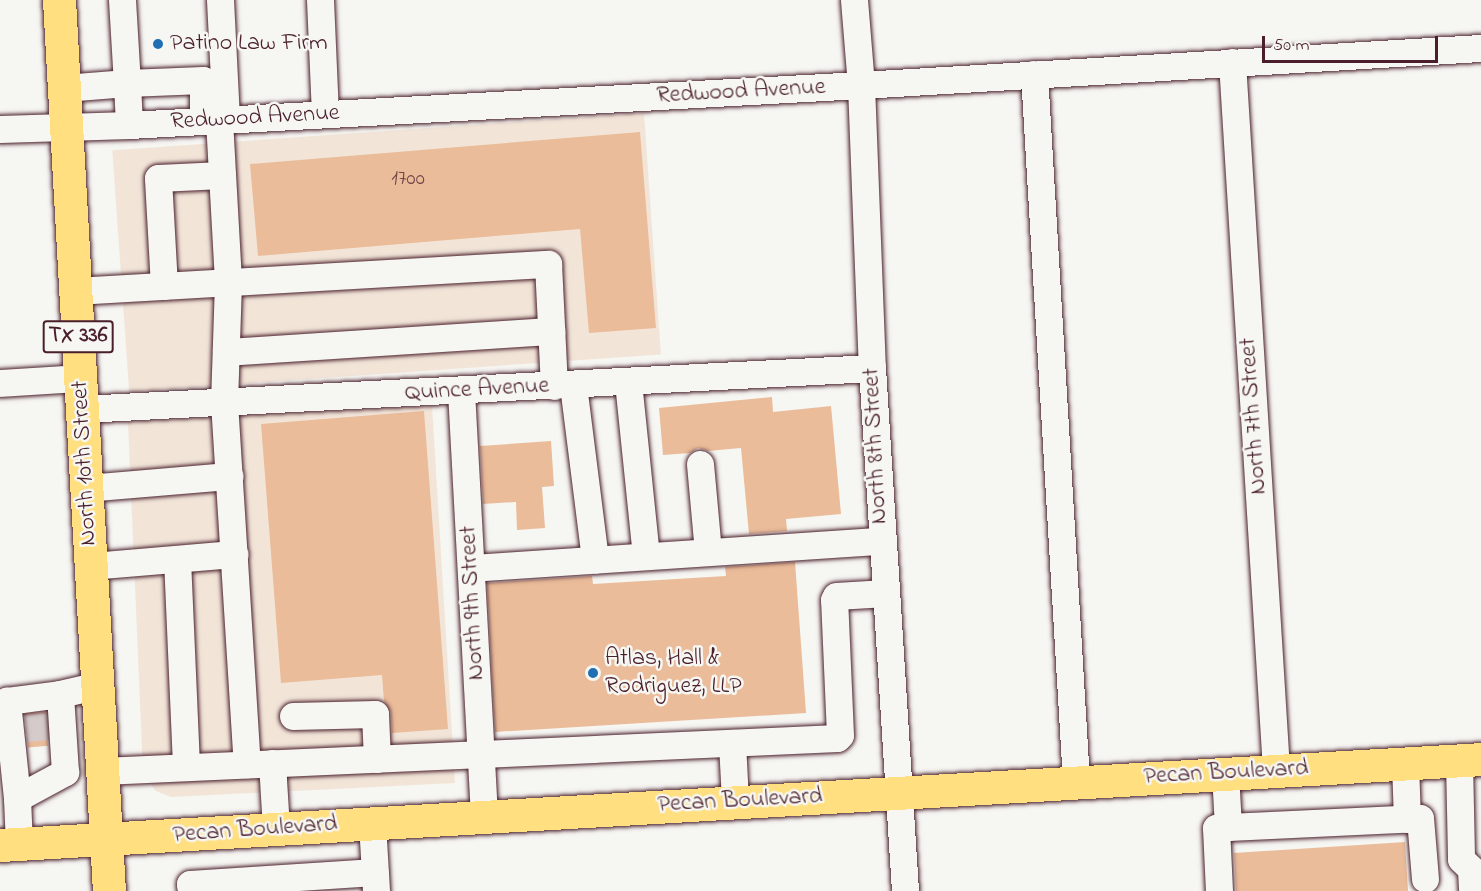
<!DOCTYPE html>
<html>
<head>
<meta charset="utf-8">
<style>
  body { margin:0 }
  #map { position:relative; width:1481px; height:891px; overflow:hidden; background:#f6f6f2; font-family:"Indie Flower",sans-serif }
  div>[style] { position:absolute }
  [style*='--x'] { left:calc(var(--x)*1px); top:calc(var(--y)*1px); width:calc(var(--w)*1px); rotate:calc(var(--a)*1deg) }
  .built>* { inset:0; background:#f2e5d8; transform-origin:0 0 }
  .building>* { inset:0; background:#eabc9a; transform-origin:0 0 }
  .minor-tunnel>* { height:27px; margin-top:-13.5px; transform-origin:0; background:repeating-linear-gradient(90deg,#d4cbca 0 27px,transparent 0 41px) }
  .roads { filter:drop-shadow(0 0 2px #4a1f2b) drop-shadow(0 0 2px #4a1f2b) }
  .minor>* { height:27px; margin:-13.5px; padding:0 13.5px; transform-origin:13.5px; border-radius:13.5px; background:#f6f6f2 }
  .major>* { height:33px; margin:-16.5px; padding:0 16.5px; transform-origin:16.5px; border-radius:16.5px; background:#ffdf80 }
  .dots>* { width:16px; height:16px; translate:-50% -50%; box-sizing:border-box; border:3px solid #f6f6f2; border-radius:50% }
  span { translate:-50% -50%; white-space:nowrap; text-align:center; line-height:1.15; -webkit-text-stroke:5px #f6f6f2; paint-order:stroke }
  .number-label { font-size:21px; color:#724647 }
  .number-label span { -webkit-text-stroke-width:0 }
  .shield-label span { padding:2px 4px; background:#f6f6f2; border:2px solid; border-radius:4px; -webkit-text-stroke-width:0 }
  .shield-label { font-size:22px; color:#4a1f2b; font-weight:700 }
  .poi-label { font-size:24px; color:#4a1f2b }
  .left { translate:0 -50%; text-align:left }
  .street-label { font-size:24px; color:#4a1f2b }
  .scale { position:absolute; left:1262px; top:36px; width:176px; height:27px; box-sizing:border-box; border:3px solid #4a1f2b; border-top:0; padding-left:8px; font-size:18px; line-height:21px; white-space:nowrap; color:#4a1f2b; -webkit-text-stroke:4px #f6f6f2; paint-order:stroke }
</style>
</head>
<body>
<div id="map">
  <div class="built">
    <div style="left:644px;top:113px;width:242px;height:533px;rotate:86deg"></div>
    <div style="clip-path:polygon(432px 406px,455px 783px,171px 797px,156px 791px,143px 773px,128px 422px)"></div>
  </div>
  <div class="building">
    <div style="clip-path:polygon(640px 132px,656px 328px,589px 333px,580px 229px,258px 256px,250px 164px)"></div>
    <div style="clip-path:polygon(772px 397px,773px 412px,831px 406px,841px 514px,786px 519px,787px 531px,749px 534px,741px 448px,708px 451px,698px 448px,690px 453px,663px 455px,659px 408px)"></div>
    <div style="clip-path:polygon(424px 411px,448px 729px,392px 733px,391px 713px,384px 701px,382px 675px,281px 683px,261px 424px)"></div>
    <div style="clip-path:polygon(551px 441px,554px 486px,542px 487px,545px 528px,517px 530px,516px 502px,483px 504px,480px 446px)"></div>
    <div style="clip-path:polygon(795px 562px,806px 713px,495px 732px,487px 583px,592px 576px,593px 584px,726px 576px,725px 567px)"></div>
    <div style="left:45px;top:712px;width:34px;height:20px;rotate:85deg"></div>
    <div style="clip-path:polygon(1405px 842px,1408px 891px,1236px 891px,1234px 853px)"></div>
  </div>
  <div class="minor-tunnel">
    <div style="--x:26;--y:728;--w:25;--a:-5"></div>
  </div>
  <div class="roads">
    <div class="minor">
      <div style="--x:122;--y:0;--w:83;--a:86.6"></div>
      <div style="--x:127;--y:83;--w:76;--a:-2.3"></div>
      <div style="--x:203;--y:80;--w:40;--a:90"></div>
      <div style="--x:220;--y:0;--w:119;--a:87.1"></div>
      <div style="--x:320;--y:0;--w:114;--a:87.5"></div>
      <div style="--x:854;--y:0;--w:85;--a:85.3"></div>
      <div style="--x:861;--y:85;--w:283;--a:87.8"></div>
      <div style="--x:872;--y:368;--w:524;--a:86.39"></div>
      <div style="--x:1232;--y:62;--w:709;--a:86.44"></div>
      <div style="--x:1034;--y:74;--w:708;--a:86.6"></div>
      <div style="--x:64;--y:88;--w:63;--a:-4.5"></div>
      <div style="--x:127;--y:83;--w:42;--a:87.3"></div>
      <div style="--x:219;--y:120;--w:162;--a:86.8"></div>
      <div style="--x:228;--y:282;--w:120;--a:91.9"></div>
      <div style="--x:224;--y:402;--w:363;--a:86.4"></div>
      <div style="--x:0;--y:129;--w:129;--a:-1.8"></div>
      <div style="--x:129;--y:125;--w:733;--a:-3.13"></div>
      <div style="--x:861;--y:85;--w:621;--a:-3.42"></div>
      <div style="--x:164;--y:286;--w:108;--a:-93.2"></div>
      <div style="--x:158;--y:178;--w:64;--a:-2.7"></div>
      <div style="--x:75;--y:291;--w:474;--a:-3.3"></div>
      <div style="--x:548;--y:264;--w:122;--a:87.2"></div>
      <div style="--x:226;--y:352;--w:326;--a:-3.7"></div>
      <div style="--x:628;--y:382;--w:175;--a:84.1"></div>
      <div style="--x:0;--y:383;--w:80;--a:-3.6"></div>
      <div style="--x:573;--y:385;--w:176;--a:82.8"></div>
      <div style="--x:461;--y:391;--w:425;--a:86.9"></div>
      <div style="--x:82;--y:409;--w:791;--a:-2.97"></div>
      <div style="--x:700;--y:464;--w:88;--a:84.8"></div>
      <div style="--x:86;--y:488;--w:144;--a:-4.8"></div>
      <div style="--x:177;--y:559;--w:208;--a:87.5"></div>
      <div style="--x:91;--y:566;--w:144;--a:-4.8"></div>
      <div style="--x:471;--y:568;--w:412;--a:-3.8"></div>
      <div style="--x:293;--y:716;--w:82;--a:-1.4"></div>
      <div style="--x:375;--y:714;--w:45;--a:87.5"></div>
      <div style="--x:732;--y:743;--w:58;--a:87"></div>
      <div style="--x:1459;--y:761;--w:98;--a:88.8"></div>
      <div style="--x:1461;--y:859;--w:14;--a:45"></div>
      <div style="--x:1471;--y:869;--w:22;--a:87"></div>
      <div style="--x:272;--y:763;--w:66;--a:86.5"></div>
      <div style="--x:1405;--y:763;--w:56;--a:88"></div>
      <div style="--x:102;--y:771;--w:736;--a:-2.57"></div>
      <div style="--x:837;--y:738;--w:4;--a:-45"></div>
      <div style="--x:840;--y:735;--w:135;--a:-92.5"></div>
      <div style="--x:834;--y:600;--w:4;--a:-63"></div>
      <div style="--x:836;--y:596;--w:50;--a:-3.4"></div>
      <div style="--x:1225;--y:773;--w:54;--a:86.8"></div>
      <div style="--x:17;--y:798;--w:98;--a:-95.9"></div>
      <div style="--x:7;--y:701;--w:53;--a:-7.5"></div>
      <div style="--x:372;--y:823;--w:68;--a:86.6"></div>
      <div style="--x:19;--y:844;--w:46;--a:-92.5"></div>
      <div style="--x:17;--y:798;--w:55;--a:-28.4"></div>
      <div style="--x:65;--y:772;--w:78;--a:-93.7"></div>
      <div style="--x:60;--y:694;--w:39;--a:-13"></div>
      <div style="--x:191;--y:891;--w:7;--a:-98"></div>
      <div style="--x:190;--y:884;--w:185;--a:-3.7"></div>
      <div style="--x:1219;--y:891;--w:63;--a:-92.7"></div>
      <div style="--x:1216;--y:828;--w:12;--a:-5"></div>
      <div style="--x:1228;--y:827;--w:192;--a:-2.7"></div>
      <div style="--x:1420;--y:818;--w:61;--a:85.3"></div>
    </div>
    <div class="major">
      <div style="--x:59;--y:0;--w:892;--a:86.79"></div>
      <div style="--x:0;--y:845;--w:1483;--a:-3.32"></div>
    </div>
  </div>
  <div class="dots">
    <div style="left:158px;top:44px;background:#1f6fb2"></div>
    <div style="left:593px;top:673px;background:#1f6fb2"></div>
  </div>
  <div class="number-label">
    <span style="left:408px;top:179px">1700</span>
  </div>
  <div class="shield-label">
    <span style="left:78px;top:337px">TX 336</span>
  </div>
  <div class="poi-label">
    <span class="left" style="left:170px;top:44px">Patino Law Firm</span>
    <span class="left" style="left:605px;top:673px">Atlas, Hall &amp;<br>Rodriguez, LLP</span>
  </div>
  <div class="street-label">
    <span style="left:741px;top:92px;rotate:-3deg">Redwood Avenue</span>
    <span style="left:255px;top:118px;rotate:-3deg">Redwood Avenue</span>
    <span style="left:477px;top:390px;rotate:-3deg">Quince Avenue</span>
    <span style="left:1254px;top:416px;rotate:-94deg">North 7th Street</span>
    <span style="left:876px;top:446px;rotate:-93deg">North 8th Street</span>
    <span style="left:85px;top:463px;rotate:-93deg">North 10th Street</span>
    <span style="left:473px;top:603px;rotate:-93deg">North 9th Street</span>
    <span style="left:1226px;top:773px;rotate:-3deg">Pecan Boulevard</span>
    <span style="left:740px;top:801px;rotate:-3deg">Pecan Boulevard</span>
    <span style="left:255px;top:830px;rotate:-4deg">Pecan Boulevard</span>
  </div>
  <div class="scale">50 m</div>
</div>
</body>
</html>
